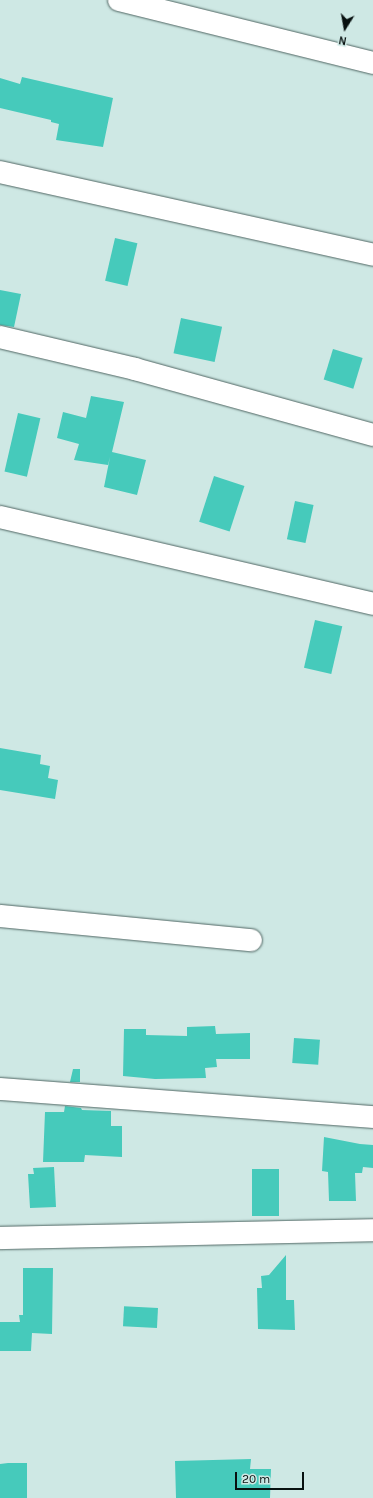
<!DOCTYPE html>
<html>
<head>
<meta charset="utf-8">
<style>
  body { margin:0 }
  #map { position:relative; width:373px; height:1498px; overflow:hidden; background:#cee8e4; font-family:Karla,sans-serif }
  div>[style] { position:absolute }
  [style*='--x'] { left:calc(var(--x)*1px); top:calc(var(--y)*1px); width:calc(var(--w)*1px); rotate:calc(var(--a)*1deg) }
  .building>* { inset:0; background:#46cabb; transform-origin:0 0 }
  .roads { filter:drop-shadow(0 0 1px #506663) drop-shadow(0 0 1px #506663) }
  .street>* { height:22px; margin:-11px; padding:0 11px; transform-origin:11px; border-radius:11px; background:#fff }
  span { translate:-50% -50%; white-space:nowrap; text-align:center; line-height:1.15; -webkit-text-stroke:4px #cee8e4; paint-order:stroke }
  .north { position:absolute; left:325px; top:8px; width:40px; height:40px; -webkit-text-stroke:3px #cee8e4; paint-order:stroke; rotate:191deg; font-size:11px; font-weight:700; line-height:16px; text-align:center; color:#081110 }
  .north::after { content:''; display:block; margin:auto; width:14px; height:18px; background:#081110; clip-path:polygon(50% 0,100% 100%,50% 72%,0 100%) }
  .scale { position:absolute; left:235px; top:1472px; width:69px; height:18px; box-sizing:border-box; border:2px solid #081110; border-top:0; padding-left:5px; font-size:12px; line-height:14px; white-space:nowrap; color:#081110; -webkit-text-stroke:3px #cee8e4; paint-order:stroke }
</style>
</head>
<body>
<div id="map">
  <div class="building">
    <div style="clip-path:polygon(22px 77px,113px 98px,103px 147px,56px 140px,59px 124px,51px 122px,51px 120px,0 108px,0 78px,20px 84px)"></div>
    <div style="left:115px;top:238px;width:23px;height:44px;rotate:13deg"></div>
    <div style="clip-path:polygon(0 290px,21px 294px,14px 327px,0 325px)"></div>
    <div style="left:181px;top:318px;width:42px;height:36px;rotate:12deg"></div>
    <div style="left:333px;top:349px;width:31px;height:32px;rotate:17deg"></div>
    <div style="clip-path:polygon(91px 396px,124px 402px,112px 452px,146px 460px,137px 495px,104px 487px,110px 457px,108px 465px,74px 460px,79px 444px,57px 438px,63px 412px,86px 418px)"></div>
    <div style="left:18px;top:413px;width:23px;height:60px;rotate:13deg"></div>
    <div style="left:214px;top:476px;width:32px;height:48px;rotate:18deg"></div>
    <div style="left:295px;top:501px;width:19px;height:39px;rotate:12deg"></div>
    <div style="left:315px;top:620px;width:28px;height:49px;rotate:13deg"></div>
    <div style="clip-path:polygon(0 748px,41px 755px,40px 764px,50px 766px,48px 778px,58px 780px,55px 799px,0 790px)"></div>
    <div style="clip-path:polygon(215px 1026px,216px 1034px,250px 1033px,250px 1059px,216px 1059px,217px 1067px,205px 1068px,206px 1078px,155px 1079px,123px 1076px,124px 1029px,146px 1029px,146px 1035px,187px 1036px,187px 1027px)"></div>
    <div style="left:294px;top:1038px;width:26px;height:25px;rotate:4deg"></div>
    <div style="clip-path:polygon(73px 1069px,80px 1069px,80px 1082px,70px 1082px)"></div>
    <div style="clip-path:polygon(65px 1106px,81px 1108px,82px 1110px,111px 1111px,111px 1126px,122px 1126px,122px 1157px,85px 1155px,84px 1162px,43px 1162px,45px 1112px,64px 1112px)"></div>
    <div style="clip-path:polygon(324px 1137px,360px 1144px,373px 1145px,373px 1168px,363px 1167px,362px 1173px,355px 1173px,356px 1201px,329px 1201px,328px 1172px,322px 1171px)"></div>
    <div style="clip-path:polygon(54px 1167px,56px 1207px,30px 1208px,28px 1174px,34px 1174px,33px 1168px)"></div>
    <div style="left:252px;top:1169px;width:27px;height:47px"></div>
    <div style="clip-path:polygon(286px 1255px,286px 1300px,294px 1300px,295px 1330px,258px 1329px,257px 1288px,262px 1288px,261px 1276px,269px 1275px)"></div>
    <div style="clip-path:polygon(23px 1268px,53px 1268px,52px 1334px,32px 1333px,31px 1351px,0 1351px,0 1322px,20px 1322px,19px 1315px,23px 1315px)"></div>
    <div style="left:158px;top:1308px;width:20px;height:34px;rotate:93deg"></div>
    <div style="clip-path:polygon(251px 1459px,250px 1469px,271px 1469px,270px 1498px,176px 1498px,175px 1461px)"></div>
    <div style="clip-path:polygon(8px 1463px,27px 1463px,27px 1498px,0 1498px,0 1464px)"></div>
  </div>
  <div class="roads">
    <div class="street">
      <div style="--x:119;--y:0;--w:262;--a:13.9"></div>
      <div style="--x:0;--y:172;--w:382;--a:12.5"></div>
      <div style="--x:0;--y:337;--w:139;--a:13.3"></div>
      <div style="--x:135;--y:369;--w:247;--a:15.5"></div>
      <div style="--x:0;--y:517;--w:383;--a:13.1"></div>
      <div style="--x:0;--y:916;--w:252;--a:5.5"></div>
      <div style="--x:0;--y:1089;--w:374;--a:4.3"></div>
      <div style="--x:0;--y:1238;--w:373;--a:-1.2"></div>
    </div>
  </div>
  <div class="north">N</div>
  <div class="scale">20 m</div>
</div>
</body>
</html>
